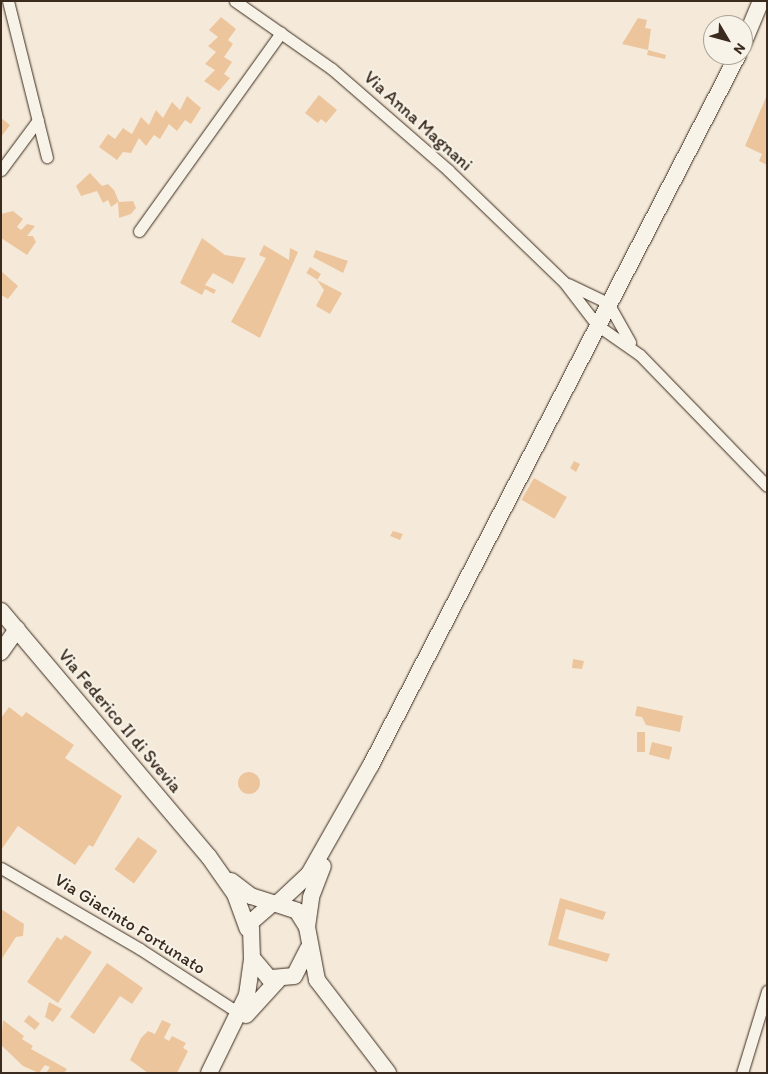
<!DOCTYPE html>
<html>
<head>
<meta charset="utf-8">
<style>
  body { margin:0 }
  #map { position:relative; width:768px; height:1074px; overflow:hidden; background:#f5ead9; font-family:Itim,sans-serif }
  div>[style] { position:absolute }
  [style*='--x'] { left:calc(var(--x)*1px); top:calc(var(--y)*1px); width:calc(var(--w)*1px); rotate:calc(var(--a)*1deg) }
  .building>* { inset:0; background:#edc59d; transform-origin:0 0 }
  .round { border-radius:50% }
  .roads { filter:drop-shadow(0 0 1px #3b2a1e) drop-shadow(0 0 1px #3b2a1e) }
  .street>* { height:11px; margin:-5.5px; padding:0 5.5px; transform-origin:5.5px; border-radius:5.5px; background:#f7f3e8 }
  .secondary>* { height:16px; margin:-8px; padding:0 8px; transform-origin:8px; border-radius:8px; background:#f7f3e8 }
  span { translate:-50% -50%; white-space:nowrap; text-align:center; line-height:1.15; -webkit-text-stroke:4px #f7f3e8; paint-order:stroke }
  .street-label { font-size:18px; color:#3b2a1e }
  .frame { position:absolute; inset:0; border:2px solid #3b2a1e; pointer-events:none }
  .north { position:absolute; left:703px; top:15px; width:50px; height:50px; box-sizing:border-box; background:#f7f3e8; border:1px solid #aca397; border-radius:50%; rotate:127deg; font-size:14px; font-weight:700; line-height:20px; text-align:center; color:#3b2a1e }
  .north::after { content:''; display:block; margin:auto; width:18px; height:22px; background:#3b2a1e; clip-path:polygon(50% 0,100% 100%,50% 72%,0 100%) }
</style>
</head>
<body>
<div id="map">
  <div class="building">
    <div style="clip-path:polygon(221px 17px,236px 29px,228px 40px,233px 44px,224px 57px,232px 62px,224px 74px,230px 78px,219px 91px,204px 81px,215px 70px,205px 64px,216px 52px,208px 46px,218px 37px,209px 30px)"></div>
    <div style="clip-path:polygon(638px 18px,647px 20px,645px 28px,651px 29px,648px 50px,622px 44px)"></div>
    <div style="clip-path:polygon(648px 50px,666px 55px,665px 59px,647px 55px)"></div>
    <div style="clip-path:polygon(319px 95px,337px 110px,326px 123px,321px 119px,318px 123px,305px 113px)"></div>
    <div style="clip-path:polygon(767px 95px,767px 165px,759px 161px,762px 154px,745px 146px)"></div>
    <div style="clip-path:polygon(187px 96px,201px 108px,191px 124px,185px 120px,177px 131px,169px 124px,160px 139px,154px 135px,146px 146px,139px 138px,131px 153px,123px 152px,117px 160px,99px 147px,108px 134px,115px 139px,123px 128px,132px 134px,141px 117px,149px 125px,156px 110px,163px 118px,172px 102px,180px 110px)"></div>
    <div style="clip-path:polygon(1px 118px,10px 125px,1px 137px)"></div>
    <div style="clip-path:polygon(90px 173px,102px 186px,108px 184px,114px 190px,119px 202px,133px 201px,136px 208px,131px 214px,119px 218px,118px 202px,111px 207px,108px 200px,103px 203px,97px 191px,81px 196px,76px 186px)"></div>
    <div style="clip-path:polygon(13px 211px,23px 219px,17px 227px,21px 230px,27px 224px,35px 226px,27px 236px,33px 236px,36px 242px,27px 255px,1px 238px,1px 214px)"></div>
    <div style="clip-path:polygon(202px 238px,225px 255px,246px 258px,233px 284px,213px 273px,205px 285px,216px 290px,214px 294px,205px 289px,202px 295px,180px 283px)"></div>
    <div style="clip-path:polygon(264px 245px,289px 260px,290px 248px,298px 252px,260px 338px,231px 322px,266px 258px,259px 255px)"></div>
    <div style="clip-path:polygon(316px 250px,348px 261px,343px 273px,313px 257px)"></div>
    <div style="left:310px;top:267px;width:13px;height:7px;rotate:32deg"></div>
    <div style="clip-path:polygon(1px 271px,18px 286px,8px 299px,1px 295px)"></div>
    <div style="clip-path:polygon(317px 280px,342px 293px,330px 314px,316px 306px,324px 290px)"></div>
    <div style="clip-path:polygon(574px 461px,580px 464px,576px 472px,570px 468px)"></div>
    <div style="left:534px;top:478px;width:38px;height:25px;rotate:30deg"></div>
    <div style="clip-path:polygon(393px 531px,403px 534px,400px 540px,390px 536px)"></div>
    <div style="clip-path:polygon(573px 659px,584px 661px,582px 669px,572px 668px)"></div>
    <div style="clip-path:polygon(637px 706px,683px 716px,680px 732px,646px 725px,642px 717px,635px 716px)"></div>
    <div style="clip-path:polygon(9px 707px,22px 717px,26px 712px,74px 745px,65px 758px,122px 796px,93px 847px,89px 845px,75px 865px,18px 826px,1px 850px,1px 718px)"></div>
    <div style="left:637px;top:732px;width:8px;height:20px"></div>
    <div style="left:652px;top:742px;width:21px;height:13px;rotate:14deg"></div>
    <div class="round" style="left:238px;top:772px;width:22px;height:22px"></div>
    <div style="left:138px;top:837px;width:24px;height:40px;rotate:36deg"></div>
    <div style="clip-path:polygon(560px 898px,606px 912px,603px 920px,566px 909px,558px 939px,610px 954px,607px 962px,548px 945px)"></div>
    <div style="left:103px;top:908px;width:15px;height:7px;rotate:28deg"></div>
    <div style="clip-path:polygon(1px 909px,24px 924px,23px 936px,16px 937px,1px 960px)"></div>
    <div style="clip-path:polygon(65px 935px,92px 952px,58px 1003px,27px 982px,57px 937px,61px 940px)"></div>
    <div style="clip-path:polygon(107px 963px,143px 988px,132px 1004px,120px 996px,94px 1034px,70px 1017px)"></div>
    <div style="clip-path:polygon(49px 1002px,62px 1009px,53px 1022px,45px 1017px)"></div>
    <div style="left:29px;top:1015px;width:14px;height:8px;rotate:39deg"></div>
    <div style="clip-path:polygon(3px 1020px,24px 1036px,22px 1039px,33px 1046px,31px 1049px,67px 1069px,64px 1073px,46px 1073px,50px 1067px,45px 1065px,39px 1073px,23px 1066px,1px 1045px)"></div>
    <div style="clip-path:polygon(162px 1020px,171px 1024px,164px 1038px,169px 1041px,172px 1036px,186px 1043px,183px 1048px,188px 1051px,177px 1073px,148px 1073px,130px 1060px,141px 1038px,148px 1031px,155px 1034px)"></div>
  </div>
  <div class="roads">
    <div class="street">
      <div style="--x:8;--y:1;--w:161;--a:76"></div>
      <div style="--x:235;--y:1;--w:118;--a:35"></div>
      <div style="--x:332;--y:69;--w:154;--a:41"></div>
      <div style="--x:448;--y:170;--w:161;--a:44"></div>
      <div style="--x:564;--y:282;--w:54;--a:52.5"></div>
      <div style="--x:597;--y:325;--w:52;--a:34.9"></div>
      <div style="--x:640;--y:355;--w:182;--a:45.9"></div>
      <div style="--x:1;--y:170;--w:62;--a:-53.5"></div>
      <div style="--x:139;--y:231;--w:244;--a:-54.4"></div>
      <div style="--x:568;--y:284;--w:44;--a:25.4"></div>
      <div style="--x:608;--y:303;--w:45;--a:60.6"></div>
      <div style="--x:1;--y:868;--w:161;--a:30.2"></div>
      <div style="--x:140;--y:949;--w:118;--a:32.9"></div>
      <div style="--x:742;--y:1073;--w:86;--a:-73"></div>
    </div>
    <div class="secondary">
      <div style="--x:743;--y:44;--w:47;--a:-67.3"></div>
      <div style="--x:1;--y:611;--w:322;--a:49.8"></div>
      <div style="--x:209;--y:857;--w:45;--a:54.9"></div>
      <div style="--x:235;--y:894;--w:37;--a:70"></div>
      <div style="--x:1;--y:652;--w:28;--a:-55"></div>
      <div style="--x:231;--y:881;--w:25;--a:37"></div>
      <div style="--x:251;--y:896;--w:23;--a:18"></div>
      <div style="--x:278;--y:903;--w:42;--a:-43.1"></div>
      <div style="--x:309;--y:874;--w:125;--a:-60.4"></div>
      <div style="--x:371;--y:765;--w:799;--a:-62.67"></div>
      <div style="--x:307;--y:927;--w:30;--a:-82"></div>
      <div style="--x:311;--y:897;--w:33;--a:-69"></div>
      <div style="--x:308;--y:949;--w:30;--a:117"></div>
      <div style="--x:294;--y:976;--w:25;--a:175"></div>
      <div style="--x:269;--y:978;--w:26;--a:-130"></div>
      <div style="--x:252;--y:958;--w:36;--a:-92"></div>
      <div style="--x:251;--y:922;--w:29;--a:-41"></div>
      <div style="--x:273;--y:903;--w:25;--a:18"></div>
      <div style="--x:297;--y:911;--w:19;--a:58"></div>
      <div style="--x:307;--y:927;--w:54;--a:79.3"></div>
      <div style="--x:317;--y:980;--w:117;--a:52.6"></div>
      <div style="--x:246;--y:1015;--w:47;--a:-47.6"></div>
      <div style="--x:209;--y:1073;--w:87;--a:-64"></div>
      <div style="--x:247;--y:995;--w:37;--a:-82"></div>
    </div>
  </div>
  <div class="street-label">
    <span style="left:418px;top:121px;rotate:42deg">Via Anna Magnani</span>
    <span style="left:120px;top:721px;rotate:50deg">Via Federico II di Svevia</span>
    <span style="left:130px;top:924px;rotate:32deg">Via Giacinto Fortunato</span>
  </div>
  <div class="frame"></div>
  <div class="north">N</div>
</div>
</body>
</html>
